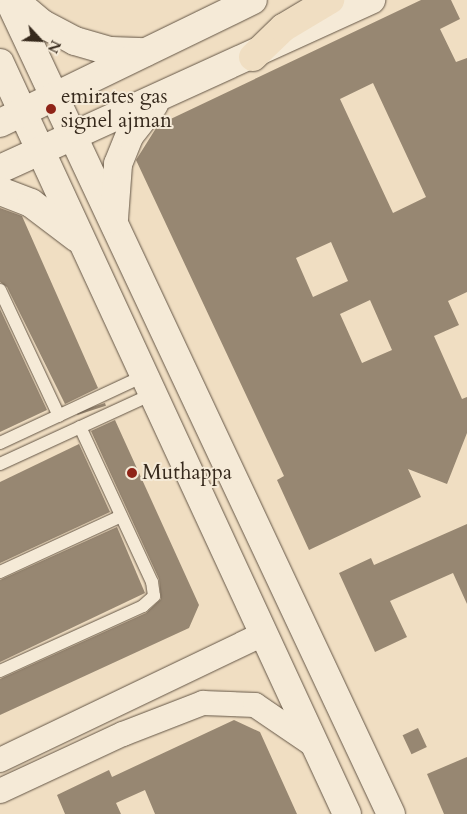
<!DOCTYPE html>
<html>
<head>
<meta charset="utf-8">
<style>
  body { margin:0 }
  #map { position:relative; width:467px; height:814px; overflow:hidden; background:#f0dec2; font-family:Cardo,serif }
  div>[style] { position:absolute }
  [style*='--x'] { left:calc(var(--x)*1px); top:calc(var(--y)*1px); width:calc(var(--w)*1px); rotate:calc(var(--a)*1deg) }
  .building>* { inset:0; background:#978772; transform-origin:0 0 }
  .roads { filter:drop-shadow(0 0 1px #645646) drop-shadow(0 0 1px #645646) }
  .service>* { height:12px; margin:-6px; padding:0 6px; transform-origin:6px; border-radius:6px; background:#f5ead7 }
  .minor>* { height:24px; margin:-12px; padding:0 12px; transform-origin:12px; border-radius:12px; background:#f5ead7 }
  .secondary>* { height:28px; margin:-14px; padding:0 14px; transform-origin:14px; border-radius:14px; background:#f5ead7 }
  .trunk>* { height:28px; margin:-14px; padding:0 14px; transform-origin:14px; border-radius:14px; background:#f0dec2 }
  .dots>* { width:14px; height:14px; translate:-50% -50%; box-sizing:border-box; border:2px solid #f5ead7; border-radius:50% }
  span { translate:-50% -50%; white-space:nowrap; text-align:center; line-height:1.15; -webkit-text-stroke:4px #f5ead7; paint-order:stroke }
  .poi-label { font-size:21px; color:#36291c }
  .left { translate:0 -50%; text-align:left }
  .north { position:absolute; left:15px; top:15px; width:50px; height:50px; -webkit-text-stroke:4px #f5ead7; paint-order:stroke; rotate:115deg; font-size:14px; font-weight:700; line-height:20px; text-align:center; color:#36291c }
  .north::after { content:''; display:block; margin:auto; width:18px; height:22px; background:#36291c; clip-path:polygon(50% 0,100% 100%,50% 72%,0 100%) }
</style>
</head>
<body>
<div id="map">
  <div class="building">
    <div style="clip-path:polygon(evenodd,421px 0,451px 0,460px 19px,440px 29px,456px 62px,467px 58px,467px 292px,448px 301px,459px 325px,434px 336px,462px 399px,467px 397px,467px 433px,447px 484px,408px 469px,421px 497px,309px 550px,277px 480px,284px 476px,136px 160px,158px 125px,421px 0,373px 83px,426px 197px,393px 213px,340px 99px,373px 83px,421px 0,331px 242px,348px 281px,313px 297px,296px 258px,331px 242px,421px 0,370px 300px,392px 350px,362px 363px,340px 314px,370px 300px)"></div>
    <div style="clip-path:polygon(0 208px,22px 216px,98px 388px,65px 404px,7px 287px,0 282px)"></div>
    <div style="clip-path:polygon(0 309px,47px 410px,0 432px)"></div>
    <div style="left:105px;top:403px;width:3px;height:30px;rotate:72deg"></div>
    <div style="clip-path:polygon(115px 420px,199px 605px,189px 628px,0 715px,0 679px,146px 613px,161px 599px,159px 579px,91px 431px)"></div>
    <div style="clip-path:polygon(79px 444px,110px 512px,0 563px,0 482px)"></div>
    <div style="clip-path:polygon(467px 524px,467px 604px,453px 573px,390px 601px,407px 637px,375px 652px,339px 573px,371px 558px,374px 565px)"></div>
    <div style="clip-path:polygon(117px 527px,145px 593px,0 662px,0 580px)"></div>
    <div style="clip-path:polygon(234px 720px,260px 732px,297px 814px,155px 814px,145px 790px,116px 803px,121px 814px,65px 814px,57px 795px,109px 770px,112px 777px)"></div>
    <div style="left:418px;top:728px;width:21px;height:17px;rotate:65deg"></div>
    <div style="clip-path:polygon(467px 757px,467px 814px,444px 814px,427px 774px)"></div>
  </div>
  <div class="roads">
    <div class="service">
      <div style="--x:0;--y:290;--w:139;--a:64.9"></div>
      <div style="--x:0;--y:443;--w:159;--a:-25"></div>
      <div style="--x:0;--y:464;--w:167;--a:-24.7"></div>
      <div style="--x:0;--y:572;--w:133;--a:-24.8"></div>
      <div style="--x:0;--y:671;--w:157;--a:-24.4"></div>
      <div style="--x:143;--y:606;--w:15;--a:-42"></div>
      <div style="--x:154;--y:596;--w:14;--a:-98"></div>
      <div style="--x:152;--y:582;--w:171;--a:-114.9"></div>
    </div>
    <div class="minor">
      <div style="--x:0;--y:760;--w:292;--a:-25.6"></div>
      <div style="--x:0;--y:791;--w:136;--a:-24.9"></div>
      <div style="--x:123;--y:734;--w:86;--a:-21.2"></div>
      <div style="--x:203;--y:703;--w:52;--a:2.2"></div>
      <div style="--x:255;--y:705;--w:73;--a:34.3"></div>
    </div>
    <div class="secondary">
      <div style="--x:9;--y:0;--w:899;--a:64.86"></div>
      <div style="--x:14;--y:0;--w:38;--a:40"></div>
      <div style="--x:43;--y:24;--w:36;--a:28"></div>
      <div style="--x:75;--y:41;--w:37;--a:16"></div>
      <div style="--x:111;--y:51;--w:34;--a:2"></div>
      <div style="--x:0;--y:63;--w:827;--a:65.2"></div>
      <div style="--x:0;--y:123;--w:281;--a:-25.9"></div>
      <div style="--x:0;--y:169;--w:408;--a:-24.5"></div>
      <div style="--x:0;--y:191;--w:33;--a:21"></div>
      <div style="--x:31;--y:203;--w:58;--a:37.3"></div>
      <div style="--x:114;--y:219;--w:55;--a:-85.8"></div>
      <div style="--x:118;--y:164;--w:31;--a:-68"></div>
      <div style="--x:130;--y:135;--w:39;--a:-52"></div>
    </div>
    <div class="trunk">
      <div style="--x:253;--y:57;--w:42;--a:-44"></div>
      <div style="--x:283;--y:28;--w:55;--a:-30.8"></div>
    </div>
  </div>
  <div class="dots">
    <div style="left:51px;top:109px;background:#8f2418"></div>
    <div style="left:132px;top:473px;background:#8f2418"></div>
  </div>
  <div class="poi-label">
    <span class="left" style="left:61px;top:109px">emirates gas<br>signel ajman</span>
    <span class="left" style="left:142px;top:473px">Muthappa</span>
  </div>
  <div class="north">N</div>
</div>
</body>
</html>
